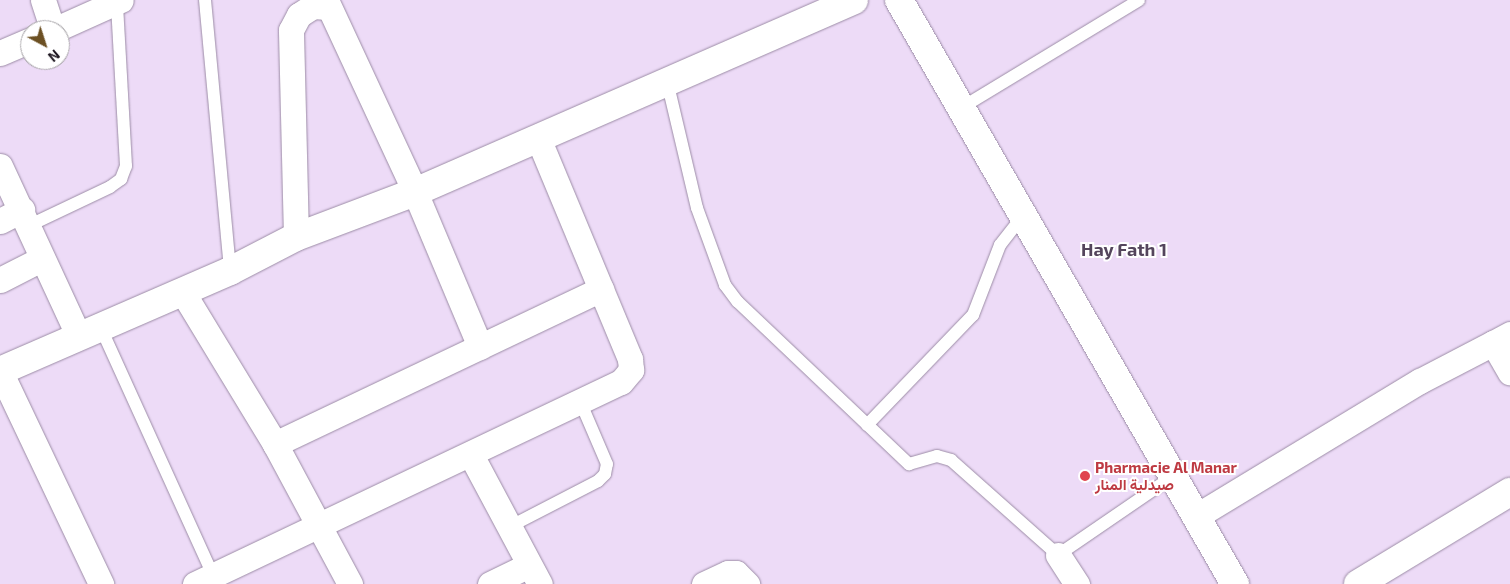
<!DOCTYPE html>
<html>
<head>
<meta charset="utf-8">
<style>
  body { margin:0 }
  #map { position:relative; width:1510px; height:584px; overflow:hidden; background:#eddbf7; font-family:"Exo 2",Vazirmatn,sans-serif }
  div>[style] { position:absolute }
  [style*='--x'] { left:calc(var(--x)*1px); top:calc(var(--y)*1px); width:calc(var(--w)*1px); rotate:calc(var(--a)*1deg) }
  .roads { filter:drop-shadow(0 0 1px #9c8ca6) drop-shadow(0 0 1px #9c8ca6) }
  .lane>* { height:12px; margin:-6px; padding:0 6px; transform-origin:6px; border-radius:6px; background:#fff }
  .street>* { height:25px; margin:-12.5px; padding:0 12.5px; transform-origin:12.5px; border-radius:12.5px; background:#fff }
  .secondary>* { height:28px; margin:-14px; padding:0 14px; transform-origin:14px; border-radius:14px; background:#fff }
  .dots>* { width:14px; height:14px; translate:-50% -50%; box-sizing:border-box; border:2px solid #fff; border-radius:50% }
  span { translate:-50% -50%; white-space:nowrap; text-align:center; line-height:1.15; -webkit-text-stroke:4px #fff; paint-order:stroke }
  .health-label { font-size:15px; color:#be3a42; font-weight:700 }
  .left { translate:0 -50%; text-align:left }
  .quarter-label { font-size:18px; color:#54455c; font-weight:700 }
  .north { position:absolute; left:20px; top:20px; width:50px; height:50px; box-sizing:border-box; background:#fff; border:1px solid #a5a2a6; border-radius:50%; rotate:140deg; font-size:14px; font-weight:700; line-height:20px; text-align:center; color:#1e1721 }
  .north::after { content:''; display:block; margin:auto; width:18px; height:22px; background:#6c5023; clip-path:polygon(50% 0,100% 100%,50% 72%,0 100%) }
</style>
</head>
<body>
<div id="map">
  <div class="roads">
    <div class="lane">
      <div style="--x:205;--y:0;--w:272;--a:84.7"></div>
      <div style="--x:667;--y:81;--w:130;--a:76.7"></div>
      <div style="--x:697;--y:208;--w:82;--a:70"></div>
      <div style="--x:725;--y:285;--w:21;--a:53"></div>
      <div style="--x:738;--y:302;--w:236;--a:43.5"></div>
      <div style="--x:909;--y:464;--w:29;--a:-16"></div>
      <div style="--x:937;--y:456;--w:15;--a:16"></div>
      <div style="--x:951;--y:460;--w:143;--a:41.6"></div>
      <div style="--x:1058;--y:555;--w:138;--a:-34.4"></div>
      <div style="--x:961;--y:108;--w:208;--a:-31.2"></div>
      <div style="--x:28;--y:226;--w:91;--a:-25.4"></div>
      <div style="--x:110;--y:187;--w:14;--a:-36"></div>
      <div style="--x:121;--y:179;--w:14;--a:-69"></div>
      <div style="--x:126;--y:166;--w:163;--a:-93.2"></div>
      <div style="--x:100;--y:326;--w:273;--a:65.6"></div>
      <div style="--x:867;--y:425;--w:153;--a:-46.1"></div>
      <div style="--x:973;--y:315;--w:75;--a:-68.9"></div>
      <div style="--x:1000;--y:245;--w:37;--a:-52"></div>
      <div style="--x:509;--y:527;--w:100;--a:-27.3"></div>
      <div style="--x:598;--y:481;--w:10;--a:-45"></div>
      <div style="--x:605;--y:474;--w:10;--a:-79"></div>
      <div style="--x:607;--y:464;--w:69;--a:-113.2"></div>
    </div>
    <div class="street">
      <div style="--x:43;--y:0;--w:32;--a:72"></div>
      <div style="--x:326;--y:0;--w:212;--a:65.1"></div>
      <div style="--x:415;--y:192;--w:168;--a:67.2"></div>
      <div style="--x:54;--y:30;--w:73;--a:-24.1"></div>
      <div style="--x:0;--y:53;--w:33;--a:-23"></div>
      <div style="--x:0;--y:166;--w:186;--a:65.2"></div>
      <div style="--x:0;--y:221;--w:25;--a:-27"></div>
      <div style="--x:296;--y:237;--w:207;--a:-91.4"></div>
      <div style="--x:291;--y:30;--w:17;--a:-62"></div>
      <div style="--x:299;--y:15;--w:17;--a:-33"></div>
      <div style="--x:313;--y:6;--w:15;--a:4"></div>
      <div style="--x:0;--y:280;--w:46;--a:-27.1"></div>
      <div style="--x:182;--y:291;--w:179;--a:58.7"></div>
      <div style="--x:275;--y:444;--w:159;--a:61.8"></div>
      <div style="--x:1510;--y:334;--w:19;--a:152"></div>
      <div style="--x:1493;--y:343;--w:34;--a:60"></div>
      <div style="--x:0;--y:371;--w:236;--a:64.6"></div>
      <div style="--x:275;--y:444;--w:361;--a:-25.4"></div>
      <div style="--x:471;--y:455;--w:146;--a:61.9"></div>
      <div style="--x:1195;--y:517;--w:263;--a:-31.2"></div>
      <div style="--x:1420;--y:381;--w:82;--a:-27.5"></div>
      <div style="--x:1058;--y:555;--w:35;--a:57"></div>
      <div style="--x:195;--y:584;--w:471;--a:-25.4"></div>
      <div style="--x:621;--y:382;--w:16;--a:-50"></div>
      <div style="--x:631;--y:370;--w:11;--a:-95"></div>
      <div style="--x:630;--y:359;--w:239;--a:-112.6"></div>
      <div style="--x:490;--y:584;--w:43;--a:-26"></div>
      <div style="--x:704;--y:584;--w:26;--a:-25"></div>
      <div style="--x:728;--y:573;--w:8;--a:0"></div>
      <div style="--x:736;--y:573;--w:16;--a:45"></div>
    </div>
    <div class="secondary">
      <div style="--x:899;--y:0;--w:674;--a:60.09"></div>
      <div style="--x:0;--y:371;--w:251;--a:-23.5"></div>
      <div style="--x:230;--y:271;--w:74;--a:-27.3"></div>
      <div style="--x:296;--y:237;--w:127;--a:-20.7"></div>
      <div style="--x:415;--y:192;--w:479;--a:-23.6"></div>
      <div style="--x:1358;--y:584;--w:178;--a:-31.2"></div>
    </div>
  </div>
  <div class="dots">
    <div style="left:1085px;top:476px;background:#e0444e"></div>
  </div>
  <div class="health-label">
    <span class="left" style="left:1095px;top:476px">Pharmacie Al Manar<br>صيدلية المنار</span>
  </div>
  <div class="quarter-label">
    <span style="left:1124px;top:249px">Hay Fath 1</span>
  </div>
  <div class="north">N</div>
</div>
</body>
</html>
